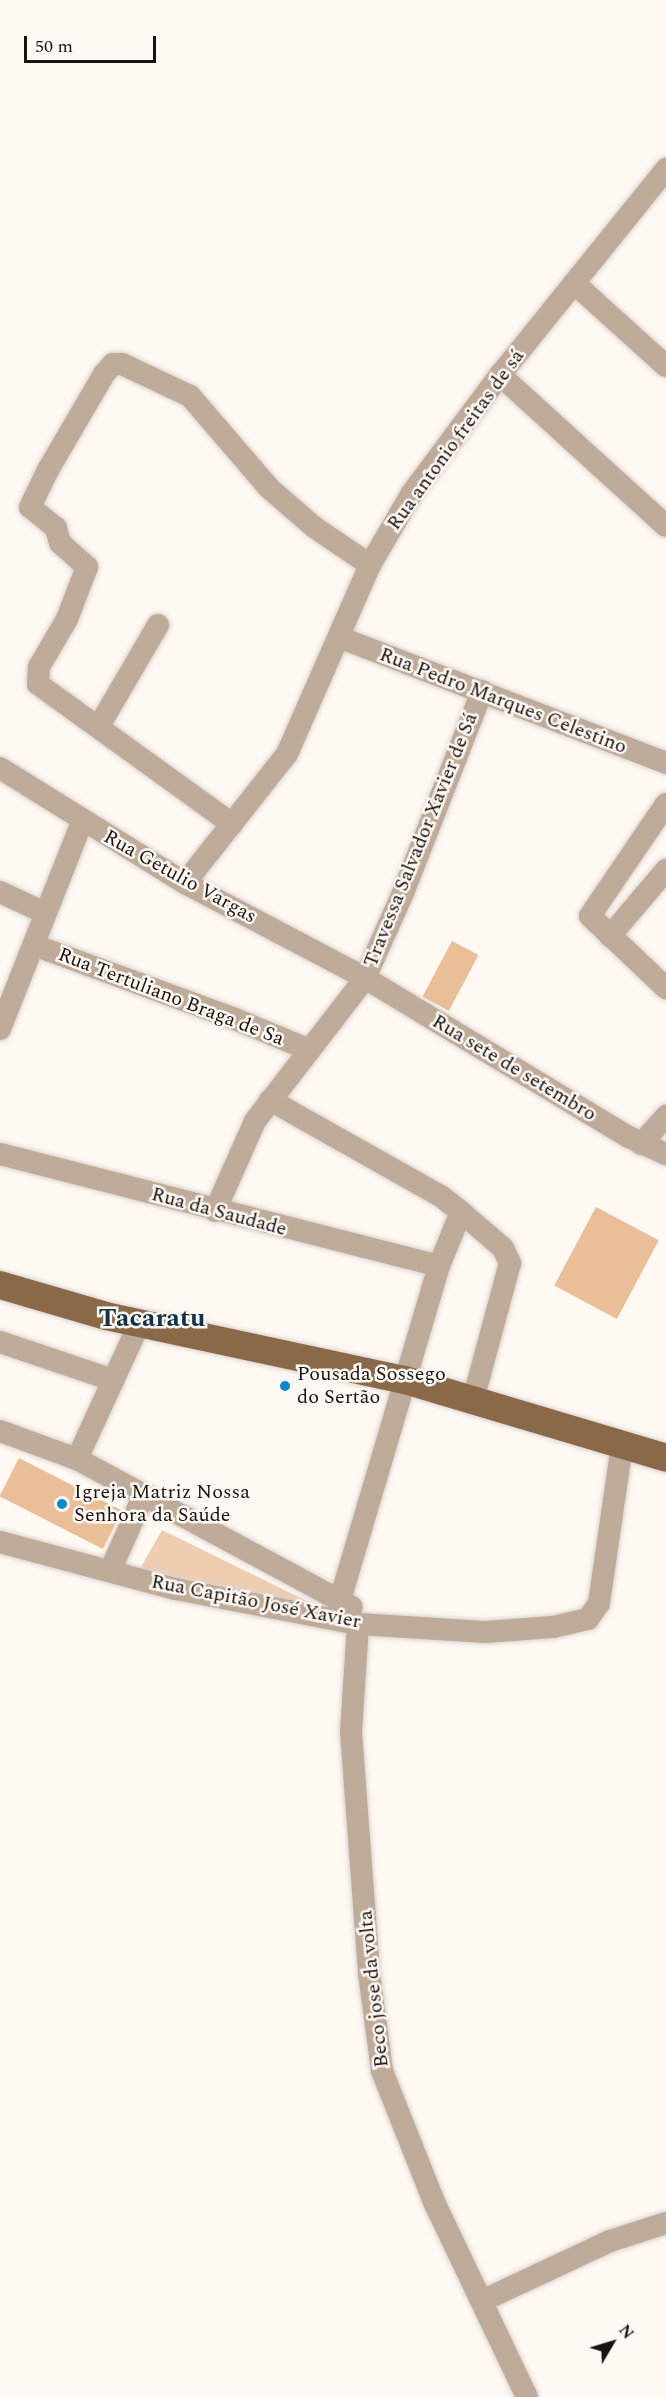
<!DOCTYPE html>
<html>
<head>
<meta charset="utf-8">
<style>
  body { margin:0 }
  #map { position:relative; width:666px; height:2397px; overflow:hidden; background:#fff8f3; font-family:Spectral,serif }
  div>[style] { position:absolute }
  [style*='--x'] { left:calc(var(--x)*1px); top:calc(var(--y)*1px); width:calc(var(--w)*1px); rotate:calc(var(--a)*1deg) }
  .green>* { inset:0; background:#eecdb0 }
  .building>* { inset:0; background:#eabe96; transform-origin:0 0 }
  .roads { filter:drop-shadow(0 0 2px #dad4cf) drop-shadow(0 0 2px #dad4cf) }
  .minor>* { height:22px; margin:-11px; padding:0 11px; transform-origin:11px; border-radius:11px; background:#beab99 }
  .major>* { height:28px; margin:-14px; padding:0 14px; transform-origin:14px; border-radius:14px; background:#8a6949 }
  .dots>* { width:16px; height:16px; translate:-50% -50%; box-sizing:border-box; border:3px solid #fff8f3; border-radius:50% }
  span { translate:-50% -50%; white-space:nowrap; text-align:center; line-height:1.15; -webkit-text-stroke:5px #fff8f3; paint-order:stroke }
  .street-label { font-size:20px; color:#181411 }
  .poi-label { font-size:20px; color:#181411 }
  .left { translate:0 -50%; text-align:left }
  .district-label { font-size:26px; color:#10324b; font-weight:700 }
  .north { position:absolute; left:582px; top:2313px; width:60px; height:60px; -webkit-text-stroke:4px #fff8f3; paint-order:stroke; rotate:52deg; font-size:16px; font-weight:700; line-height:24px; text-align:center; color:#181411 }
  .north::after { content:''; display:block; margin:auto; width:21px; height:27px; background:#181411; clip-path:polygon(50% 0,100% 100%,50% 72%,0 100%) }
  .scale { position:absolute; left:24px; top:36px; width:132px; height:27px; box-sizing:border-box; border:3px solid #181411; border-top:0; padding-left:8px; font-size:18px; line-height:21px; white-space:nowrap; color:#181411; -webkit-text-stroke:4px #fff8f3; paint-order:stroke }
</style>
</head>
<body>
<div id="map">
  <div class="green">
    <div style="clip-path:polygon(162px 1530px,311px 1603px,137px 1574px)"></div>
  </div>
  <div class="building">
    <div style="left:452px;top:941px;width:30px;height:63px;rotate:28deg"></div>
    <div style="left:596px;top:1207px;width:71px;height:89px;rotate:28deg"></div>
    <div style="left:19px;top:1458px;width:116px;height:43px;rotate:27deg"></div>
  </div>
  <div class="roads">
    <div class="minor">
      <div style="--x:574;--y:283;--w:124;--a:42.1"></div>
      <div style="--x:500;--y:375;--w:224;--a:42.3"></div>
      <div style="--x:341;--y:638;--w:348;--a:21"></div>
      <div style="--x:99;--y:726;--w:117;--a:-59.7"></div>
      <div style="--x:0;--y:768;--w:218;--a:31.9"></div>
      <div style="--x:185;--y:883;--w:204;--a:27.8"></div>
      <div style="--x:365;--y:978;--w:308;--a:31.1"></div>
      <div style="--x:629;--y:1137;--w:41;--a:24.7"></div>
      <div style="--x:666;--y:804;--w:135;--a:124.2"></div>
      <div style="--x:590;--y:916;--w:105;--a:43.5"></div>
      <div style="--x:232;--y:824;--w:239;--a:-144.2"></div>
      <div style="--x:38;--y:684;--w:17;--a:-87"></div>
      <div style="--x:39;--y:667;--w:56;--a:-59.7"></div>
      <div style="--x:67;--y:619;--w:56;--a:-69"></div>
      <div style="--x:87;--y:567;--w:36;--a:-138"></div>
      <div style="--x:60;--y:543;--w:16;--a:-105"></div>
      <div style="--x:56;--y:528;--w:33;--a:-141"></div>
      <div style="--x:30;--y:507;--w:41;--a:-64.1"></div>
      <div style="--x:48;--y:470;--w:111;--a:-59.7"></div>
      <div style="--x:104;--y:374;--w:13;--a:-48"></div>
      <div style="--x:113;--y:364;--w:9;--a:0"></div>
      <div style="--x:122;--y:364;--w:75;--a:25.2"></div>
      <div style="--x:190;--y:396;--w:121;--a:49.3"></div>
      <div style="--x:269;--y:488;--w:60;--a:40.9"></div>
      <div style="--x:314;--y:527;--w:68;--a:34.2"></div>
      <div style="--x:185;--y:883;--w:164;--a:-51.7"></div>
      <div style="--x:287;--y:754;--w:206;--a:-66.3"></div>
      <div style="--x:370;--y:565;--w:83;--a:-59.7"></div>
      <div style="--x:412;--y:493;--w:147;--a:-53.3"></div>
      <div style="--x:500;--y:375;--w:265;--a:-51.1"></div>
      <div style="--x:0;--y:892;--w:50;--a:25"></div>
      <div style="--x:610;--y:936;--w:87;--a:-49.7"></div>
      <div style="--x:34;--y:945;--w:214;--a:20.2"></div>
      <div style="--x:235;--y:1019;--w:78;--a:22.6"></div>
      <div style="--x:0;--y:1029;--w:223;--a:-68.4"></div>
      <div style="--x:270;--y:1100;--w:197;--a:29.4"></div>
      <div style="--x:442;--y:1197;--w:24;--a:38"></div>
      <div style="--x:461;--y:1212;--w:58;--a:112.2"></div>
      <div style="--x:439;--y:1266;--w:348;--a:106.5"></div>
      <div style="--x:641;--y:1144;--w:38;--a:-48"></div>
      <div style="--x:0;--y:1154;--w:453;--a:14.3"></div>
      <div style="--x:215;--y:1211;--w:98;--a:-66"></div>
      <div style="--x:255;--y:1121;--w:180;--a:-52.4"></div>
      <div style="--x:365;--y:978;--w:93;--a:-65.9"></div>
      <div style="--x:403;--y:893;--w:217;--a:-68.6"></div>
      <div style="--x:461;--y:1212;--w:55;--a:40.6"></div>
      <div style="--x:503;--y:1248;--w:17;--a:65"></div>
      <div style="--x:510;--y:1263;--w:142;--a:105.1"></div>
      <div style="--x:0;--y:1342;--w:119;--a:18.6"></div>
      <div style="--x:0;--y:1431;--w:82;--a:20"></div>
      <div style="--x:77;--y:1459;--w:312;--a:28.3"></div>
      <div style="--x:77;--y:1459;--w:151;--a:-65.3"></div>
      <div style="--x:0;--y:1542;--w:182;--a:15"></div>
      <div style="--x:176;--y:1589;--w:185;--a:10.9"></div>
      <div style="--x:358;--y:1624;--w:127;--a:3.6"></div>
      <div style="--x:485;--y:1632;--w:68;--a:-4.2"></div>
      <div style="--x:553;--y:1627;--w:36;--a:-13"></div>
      <div style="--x:588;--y:1619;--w:19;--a:-55"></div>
      <div style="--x:599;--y:1603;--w:160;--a:-81.7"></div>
      <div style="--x:110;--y:1571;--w:81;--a:-66"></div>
      <div style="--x:358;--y:1624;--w:108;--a:93.7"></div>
      <div style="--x:351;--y:1732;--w:242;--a:85.7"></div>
      <div style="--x:369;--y:1973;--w:99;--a:82.4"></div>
      <div style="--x:382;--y:2071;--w:143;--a:68.3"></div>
      <div style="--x:435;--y:2204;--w:214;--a:64.5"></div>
      <div style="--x:484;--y:2300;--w:139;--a:-25.1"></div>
      <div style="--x:610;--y:2241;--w:59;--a:-17.8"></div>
    </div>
    <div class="major">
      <div style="--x:0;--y:1285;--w:110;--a:16.3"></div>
      <div style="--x:106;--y:1316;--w:306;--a:12.1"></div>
      <div style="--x:405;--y:1380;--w:272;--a:16.6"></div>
    </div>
  </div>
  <div class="dots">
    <div style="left:285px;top:1386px;background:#0c86ce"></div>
    <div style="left:62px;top:1504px;background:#0c86ce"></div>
  </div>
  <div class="street-label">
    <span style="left:456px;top:440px;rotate:-54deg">Rua antonio freitas de sá</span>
    <span style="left:503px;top:701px;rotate:21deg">Rua Pedro Marques Celestino</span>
    <span style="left:421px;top:840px;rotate:-68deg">Travessa Salvador Xavier de Sá</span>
    <span style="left:180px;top:877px;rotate:29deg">Rua Getulio Vargas</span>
    <span style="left:171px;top:997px;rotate:21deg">Rua Tertuliano Braga de Sa</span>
    <span style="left:514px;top:1068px;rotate:31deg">Rua sete de setembro</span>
    <span style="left:219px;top:1212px;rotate:15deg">Rua da Saudade</span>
    <span style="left:256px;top:1602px;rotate:11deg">Rua Capitão José Xavier</span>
    <span style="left:374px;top:1989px;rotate:-96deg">Beco jose da volta</span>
  </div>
  <div class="poi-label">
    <span class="left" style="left:297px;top:1386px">Pousada Sossego<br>do Sertão</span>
    <span class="left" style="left:74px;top:1504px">Igreja Matriz Nossa<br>Senhora da Saúde</span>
  </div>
  <div class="district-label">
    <span style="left:152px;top:1319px">Tacaratu</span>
  </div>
  <div class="north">N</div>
  <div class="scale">50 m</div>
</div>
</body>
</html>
